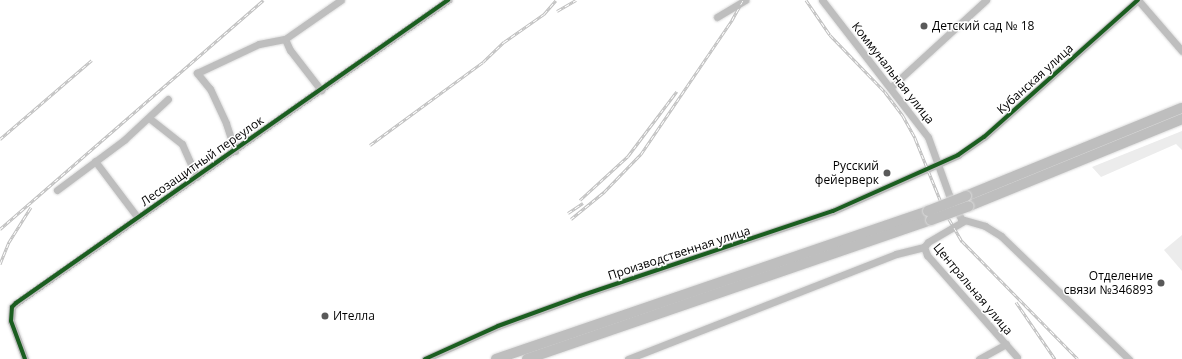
<!DOCTYPE html>
<html>
<head>
<meta charset="utf-8">
<style>
  body { margin:0 }
  #map { position:relative; width:1182px; height:359px; overflow:hidden; background:#fff; font-family:"Open Sans",sans-serif }
  div>[style] { position:absolute }
  [style*='--x'] { left:calc(var(--x)*1px); top:calc(var(--y)*1px); width:calc(var(--w)*1px); rotate:calc(var(--a)*1deg) }
  .green>* { inset:0; background:#ececec }
  .roads { filter:drop-shadow(0 0 1px #dbdbdb) drop-shadow(0 0 1px #dbdbdb) }
  .minor>* { height:7px; margin:-3.5px; padding:0 3.5px; transform-origin:3.5px; border-radius:3.5px; background:#bebebe }
  .highway>* { height:10px; margin:-5px; padding:0 5px; transform-origin:5px; border-radius:5px; background:#bebebe }
  .rail>* { height:3px; margin-top:-1.5px; transform-origin:0; background:repeating-linear-gradient(90deg,#fff 0 4.5px,#bebebe 0 9px); box-sizing:border-box; border-block:1px solid #bebebe }
  .bridges { filter:drop-shadow(0 0 1px #dbdbdb) drop-shadow(0 0 1px #dbdbdb) }
  .highway-bridge>* { height:10px; margin:-5px; padding:0 5px; transform-origin:5px; border-radius:5px; background:#bebebe }
  .cycleway>* { height:4px; margin:-2px; padding:0 2px; transform-origin:2px; border-radius:2px; background:#1b5e20 }
  .dots>* { width:11px; height:11px; translate:-50% -50%; box-sizing:border-box; border:2px solid #fff; border-radius:50% }
  span { translate:-50% -50%; white-space:nowrap; text-align:center; line-height:1.15; -webkit-text-stroke:3px #fff; paint-order:stroke }
  .poi-label { font-size:12px; color:#000 }
  .left { translate:0 -50%; text-align:left }
  .right { translate:-100% -50%; text-align:right }
  .street-label { font-size:12px; color:#000 }
</style>
</head>
<body>
<div id="map">
  <div class="green">
    <div style="clip-path:polygon(1182px 131px,1182px 150px,1176px 144px,1101px 177px,1092px 167px)"></div>
    <div style="clip-path:polygon(1182px 235px,1182px 271px,1164px 250px)"></div>
  </div>
  <div class="roads">
    <div class="minor">
      <div style="--x:822;--y:0;--w:173;--a:52.3"></div>
      <div style="--x:928;--y:137;--w:62;--a:70.1"></div>
      <div style="--x:949;--y:195;--w:27;--a:63"></div>
      <div style="--x:961;--y:219;--w:25;--a:16"></div>
      <div style="--x:985;--y:226;--w:19;--a:32"></div>
      <div style="--x:1001;--y:236;--w:178;--a:43.9"></div>
      <div style="--x:1138;--y:0;--w:67;--a:49.2"></div>
      <div style="--x:717;--y:17;--w:33;--a:-31"></div>
      <div style="--x:285;--y:39;--w:12;--a:66"></div>
      <div style="--x:290;--y:50;--w:51;--a:52.2"></div>
      <div style="--x:891;--y:87;--w:129;--a:-42.5"></div>
      <div style="--x:149;--y:118;--w:42;--a:38.2"></div>
      <div style="--x:182;--y:144;--w:36;--a:66"></div>
      <div style="--x:235;--y:151;--w:29;--a:-108"></div>
      <div style="--x:226;--y:123;--w:38;--a:-115"></div>
      <div style="--x:210;--y:89;--w:21;--a:-129"></div>
      <div style="--x:197;--y:73;--w:68;--a:-25.1"></div>
      <div style="--x:259;--y:44;--w:26;--a:-11"></div>
      <div style="--x:285;--y:39;--w:68;--a:-34.9"></div>
      <div style="--x:95;--y:161;--w:71;--a:53"></div>
      <div style="--x:57;--y:190;--w:84;--a:-36.7"></div>
      <div style="--x:124;--y:140;--w:60;--a:-43"></div>
      <div style="--x:924;--y:247;--w:9;--a:69"></div>
      <div style="--x:927;--y:255;--w:136;--a:48.6"></div>
      <div style="--x:25;--y:359;--w:40;--a:-110.2"></div>
      <div style="--x:11;--y:321;--w:14;--a:-86"></div>
      <div style="--x:12;--y:307;--w:6;--a:-45"></div>
      <div style="--x:16;--y:303;--w:528;--a:-35.05"></div>
      <div style="--x:425;--y:359;--w:80;--a:-24.3"></div>
      <div style="--x:498;--y:326;--w:87;--a:-20.1"></div>
      <div style="--x:580;--y:296;--w:267;--a:-18.6"></div>
      <div style="--x:833;--y:211;--w:137;--a:-24.1"></div>
      <div style="--x:958;--y:155;--w:32;--a:-35"></div>
      <div style="--x:984;--y:137;--w:206;--a:-41.7"></div>
      <div style="--x:628;--y:359;--w:288;--a:-21.4"></div>
      <div style="--x:896;--y:254;--w:29;--a:-14"></div>
      <div style="--x:924;--y:247;--w:6;--a:-51"></div>
      <div style="--x:928;--y:242;--w:42;--a:-30.3"></div>
      <div style="--x:979;--y:359;--w:31;--a:-29"></div>
    </div>
    <div class="highway">
      <div style="--x:966;--y:196;--w:233;--a:-22.2"></div>
      <div style="--x:969;--y:206;--w:230;--a:-22.2"></div>
      <div style="--x:496;--y:359;--w:457;--a:-18.9"></div>
      <div style="--x:527;--y:359;--w:427;--a:-19"></div>
    </div>
  </div>
  <div class="rail">
    <div style="--x:806;--y:0;--w:42;--a:55.6"></div>
    <div style="--x:830;--y:35;--w:79;--a:46"></div>
    <div style="--x:885;--y:92;--w:30;--a:53"></div>
    <div style="--x:903;--y:116;--w:25;--a:61"></div>
    <div style="--x:915;--y:138;--w:80;--a:67.9"></div>
    <div style="--x:945;--y:212;--w:34;--a:60"></div>
    <div style="--x:962;--y:241;--w:165;--a:45.5"></div>
    <div style="--x:557;--y:11;--w:22;--a:-30"></div>
    <div style="--x:0;--y:139;--w:121;--a:-40.7"></div>
    <div style="--x:370;--y:145;--w:140;--a:-36.3"></div>
    <div style="--x:483;--y:62;--w:29;--a:-44"></div>
    <div style="--x:504;--y:42;--w:49;--a:-35"></div>
    <div style="--x:544;--y:14;--w:18;--a:-49"></div>
    <div style="--x:580;--y:200;--w:65;--a:-42.5"></div>
    <div style="--x:628;--y:156;--w:81;--a:-53"></div>
    <div style="--x:568;--y:213;--w:18;--a:-34"></div>
    <div style="--x:571;--y:219;--w:43;--a:-39.3"></div>
    <div style="--x:604;--y:192;--w:53;--a:-45.8"></div>
    <div style="--x:641;--y:154;--w:162;--a:-55.8"></div>
    <div style="--x:732;--y:20;--w:23;--a:-61"></div>
    <div style="--x:0;--y:229;--w:349;--a:-41"></div>
    <div style="--x:0;--y:264;--w:24;--a:-68"></div>
    <div style="--x:9;--y:242;--w:41;--a:-57.8"></div>
    <div style="--x:1016;--y:302;--w:69;--a:55.6"></div>
  </div>
  <div class="bridges">
    <div class="highway-bridge">
      <div style="--x:928;--y:211;--w:41;--a:-21.5"></div>
      <div style="--x:931;--y:220;--w:40;--a:-20.2"></div>
    </div>
  </div>
  <div class="cycleway">
    <div style="--x:25;--y:359;--w:40;--a:-110.2"></div>
    <div style="--x:11;--y:321;--w:14;--a:-86"></div>
    <div style="--x:12;--y:307;--w:6;--a:-45"></div>
    <div style="--x:16;--y:303;--w:528;--a:-35.05"></div>
    <div style="--x:425;--y:359;--w:80;--a:-24.3"></div>
    <div style="--x:498;--y:326;--w:87;--a:-20.1"></div>
    <div style="--x:580;--y:296;--w:267;--a:-18.6"></div>
    <div style="--x:833;--y:211;--w:137;--a:-24.1"></div>
    <div style="--x:958;--y:155;--w:32;--a:-35"></div>
    <div style="--x:984;--y:137;--w:206;--a:-41.7"></div>
  </div>
  <div class="dots">
    <div style="left:924px;top:26px;background:#595959"></div>
    <div style="left:887px;top:173px;background:#595959"></div>
    <div style="left:1161px;top:283px;background:#595959"></div>
    <div style="left:325px;top:316px;background:#595959"></div>
  </div>
  <div class="poi-label">
    <span class="left" style="left:932px;top:26px">Детский сад № 18</span>
    <span class="right" style="left:879px;top:173px">Русский<br>фейерверк</span>
    <span class="right" style="left:1153px;top:283px">Отделение<br>связи №346893</span>
    <span class="left" style="left:333px;top:316px">Ителла</span>
  </div>
  <div class="street-label">
    <span style="left:893px;top:73px;rotate:52deg">Коммунальная улица</span>
    <span style="left:1035px;top:79px;rotate:-42deg">Кубанская улица</span>
    <span style="left:202px;top:161px;rotate:-35deg">Лесозащитный переулок</span>
    <span style="left:679px;top:253px;rotate:-18deg">Производственная улица</span>
    <span style="left:973px;top:289px;rotate:50deg">Центральная улица</span>
  </div>
</div>
</body>
</html>
